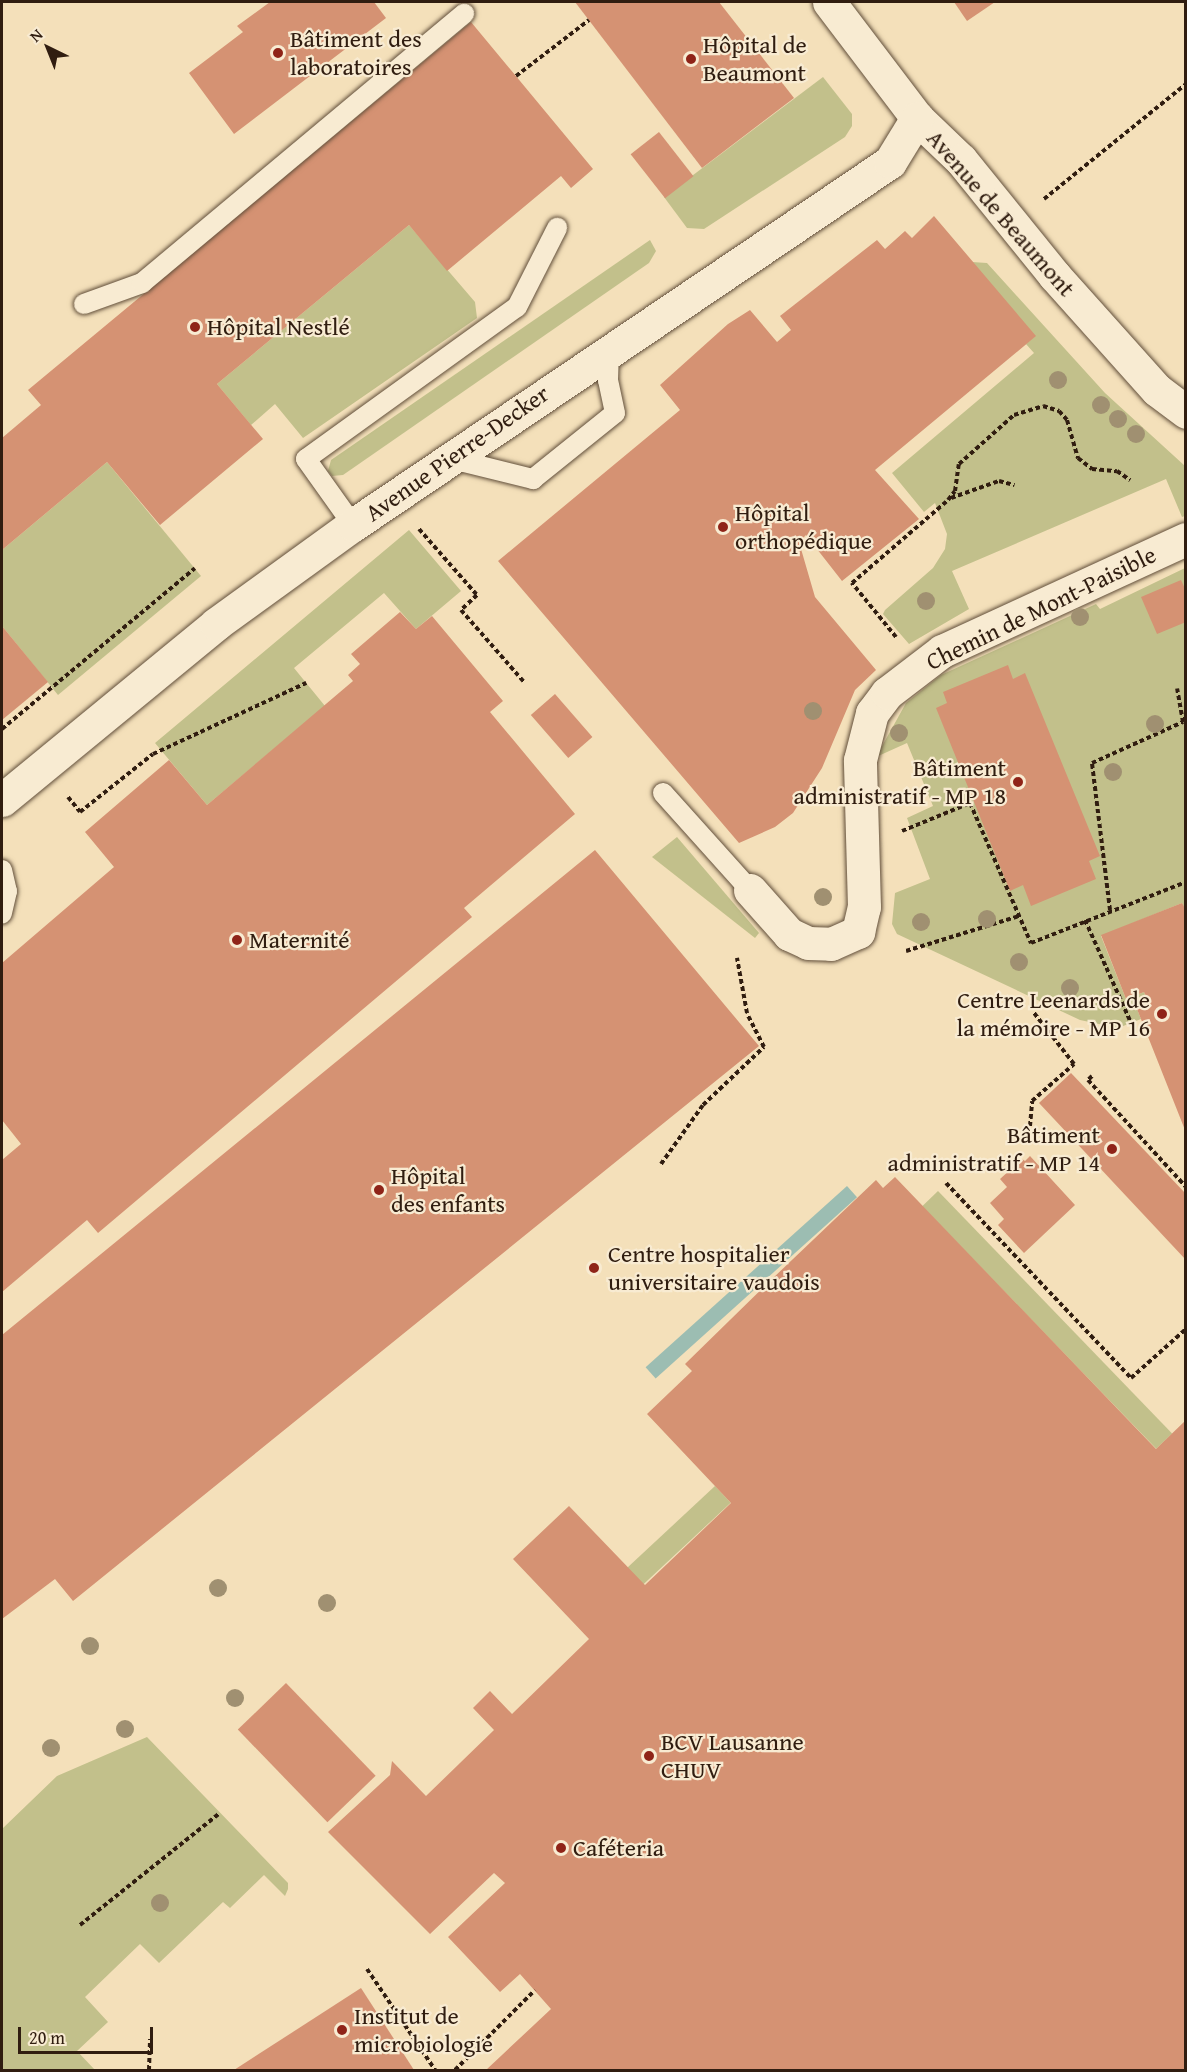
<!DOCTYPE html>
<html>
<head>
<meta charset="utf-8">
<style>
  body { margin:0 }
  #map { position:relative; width:1187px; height:2072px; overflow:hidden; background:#f4e0ba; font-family:"Gentium Book Plus",serif }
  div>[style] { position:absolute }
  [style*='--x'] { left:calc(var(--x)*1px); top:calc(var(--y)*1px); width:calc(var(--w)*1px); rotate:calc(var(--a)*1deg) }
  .green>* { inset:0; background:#c2c08b; transform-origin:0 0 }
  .water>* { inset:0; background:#9cbdb2; transform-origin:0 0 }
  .building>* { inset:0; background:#d59273; transform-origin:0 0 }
  .path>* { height:4px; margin-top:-2px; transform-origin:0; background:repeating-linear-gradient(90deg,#301d10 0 4.5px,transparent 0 7.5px) }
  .roads { filter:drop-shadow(0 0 2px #614e3a) drop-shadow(0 0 2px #614e3a) }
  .service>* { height:20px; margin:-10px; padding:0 10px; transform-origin:10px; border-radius:10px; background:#f8ebd2 }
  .minor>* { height:33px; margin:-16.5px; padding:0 16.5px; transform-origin:16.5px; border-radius:16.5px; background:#f8ebd2 }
  .trees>* { width:18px; height:18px; margin:-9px; border-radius:50%; background:#a09071 }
  .dots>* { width:16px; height:16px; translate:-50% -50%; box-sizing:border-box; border:3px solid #f8ebd2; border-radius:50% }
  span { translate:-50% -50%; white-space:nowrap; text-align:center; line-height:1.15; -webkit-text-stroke:4.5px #f8ebd2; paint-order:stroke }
  .poi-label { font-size:24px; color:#301d10 }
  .left { translate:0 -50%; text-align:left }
  .right { translate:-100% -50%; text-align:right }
  .street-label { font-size:24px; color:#301d10 }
  .frame { position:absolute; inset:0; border:3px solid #301d10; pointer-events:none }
  .north { position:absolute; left:18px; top:18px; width:60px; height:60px; -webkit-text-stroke:4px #f8ebd2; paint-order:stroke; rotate:317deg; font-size:16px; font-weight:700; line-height:24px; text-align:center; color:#301d10 }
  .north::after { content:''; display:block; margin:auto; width:21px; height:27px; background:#301d10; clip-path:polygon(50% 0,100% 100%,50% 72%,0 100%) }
  .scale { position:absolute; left:18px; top:2027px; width:135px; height:27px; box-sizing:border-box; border:3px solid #301d10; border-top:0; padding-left:8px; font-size:18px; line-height:21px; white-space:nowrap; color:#301d10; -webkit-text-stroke:4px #f8ebd2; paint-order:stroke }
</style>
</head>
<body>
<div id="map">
  <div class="green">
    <div style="clip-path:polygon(823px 77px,852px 114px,852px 126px,845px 137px,704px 229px,687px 228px,664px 197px)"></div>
    <div style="clip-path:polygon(409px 225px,475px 302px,477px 318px,303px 438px,275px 404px,251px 425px,217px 384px)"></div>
    <div style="clip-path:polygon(650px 240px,656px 251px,649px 263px,343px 475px,332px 476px,328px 471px,331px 460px)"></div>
    <div style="clip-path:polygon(972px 262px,987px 263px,1105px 393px,1185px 466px,1185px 516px,1182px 517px,1166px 479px,952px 571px,969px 609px,909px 644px,883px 614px,885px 610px,933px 568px,945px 549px,947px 534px,935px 503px,924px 512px,892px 473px,1034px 353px,1026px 344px,1035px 336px)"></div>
    <div style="clip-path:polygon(107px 462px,201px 576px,58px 695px,2px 626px,2px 550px)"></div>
    <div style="clip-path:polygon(409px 530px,461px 591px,416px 629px,384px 593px,294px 668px,325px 706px,207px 805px,155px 743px)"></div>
    <div style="clip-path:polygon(1185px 568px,1185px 910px,1182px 903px,1101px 936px,1126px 999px,1144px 992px,1149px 1004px,1137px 1009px,1141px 1019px,1118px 1028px,1080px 1020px,897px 934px,892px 924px,895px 893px,930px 879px,907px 818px,933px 806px,907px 743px,876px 757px,906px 703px,941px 675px,1096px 604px,1100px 609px)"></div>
    <div style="clip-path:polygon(677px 837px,759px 933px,755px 938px,652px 857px)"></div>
    <div style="left:938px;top:1191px;width:337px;height:22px;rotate:46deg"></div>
    <div style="left:715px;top:1486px;width:23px;height:120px;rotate:47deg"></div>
    <div style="clip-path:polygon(147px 1737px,288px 1883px,288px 1889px,285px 1896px,264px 1875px,230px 1908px,223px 1902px,159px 1963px,140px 1944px,85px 1997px,108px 2022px,77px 2051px,95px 2070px,2px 2070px,2px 1829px,57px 1776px)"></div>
  </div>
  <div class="water">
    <div style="left:847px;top:1186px;width:15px;height:271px;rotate:48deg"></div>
  </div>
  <div class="building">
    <div style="clip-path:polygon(270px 2px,374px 2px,386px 18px,234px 134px,189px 73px,243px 32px,237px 26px)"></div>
    <div style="clip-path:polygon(575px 2px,719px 2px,794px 98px,702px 168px)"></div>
    <div style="clip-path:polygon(954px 2px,995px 2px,967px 21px)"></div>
    <div style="clip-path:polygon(471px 22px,593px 169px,571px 188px,561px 176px,447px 271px,409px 225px,217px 384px,263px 439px,160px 525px,107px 462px,2px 550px,2px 438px,41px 405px,28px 390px)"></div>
    <div style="left:659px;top:132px;width:56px;height:36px;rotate:52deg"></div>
    <div style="clip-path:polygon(934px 216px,1036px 336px,875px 470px,919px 519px,842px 581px,806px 535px,799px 542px,815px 597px,876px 670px,855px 690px,822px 768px,793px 813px,775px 827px,739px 843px,498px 561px,680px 410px,660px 385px,728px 324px,750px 310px,777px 342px,791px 330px,780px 316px,877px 240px,885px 249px,905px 231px,912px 238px)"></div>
    <div style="clip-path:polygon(1181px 580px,1186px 591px,1186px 622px,1157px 634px,1141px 597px)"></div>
    <div style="clip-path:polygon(400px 612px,416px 629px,432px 616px,503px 701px,490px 712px,575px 814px,464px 908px,472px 917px,98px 1233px,87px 1220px,2px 1292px,2px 1160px,21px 1144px,2px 1120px,2px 963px,114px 867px,85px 832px,169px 760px,207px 805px,353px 681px,348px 675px,360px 664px,351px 654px)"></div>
    <div style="clip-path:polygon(2px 626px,48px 682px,2px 720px)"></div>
    <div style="clip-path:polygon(1008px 665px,1013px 679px,1025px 673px,1100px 856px,1089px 861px,1096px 879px,1031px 906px,1023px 885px,1010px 891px,936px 708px,947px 703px,943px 692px)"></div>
    <div style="left:555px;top:694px;width:57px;height:32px;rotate:49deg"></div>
    <div style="clip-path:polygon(595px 850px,759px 1046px,73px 1601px,55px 1579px,2px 1619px,2px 1335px)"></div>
    <div style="clip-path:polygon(1182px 903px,1186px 910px,1185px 1130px,1137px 1009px,1149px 1004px,1144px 992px,1126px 999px,1101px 935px)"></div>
    <div style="clip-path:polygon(1071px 1073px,1186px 1194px,1186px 1260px,1039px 1103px)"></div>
    <div style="clip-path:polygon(1030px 1156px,1075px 1205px,1024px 1253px,998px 1225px,1004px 1219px,990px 1203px,1007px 1187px,1000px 1179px,1022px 1159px,1025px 1161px)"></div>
    <div style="clip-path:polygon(895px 1177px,1156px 1449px,1186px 1420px,1186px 2070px,486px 2070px,551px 2009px,520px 1974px,500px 1992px,448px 1937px,505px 1883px,494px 1873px,430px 1934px,328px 1832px,390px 1775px,392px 1761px,426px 1796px,494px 1730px,473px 1708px,490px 1691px,512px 1714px,589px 1639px,513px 1559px,569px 1506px,645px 1585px,731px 1503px,647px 1414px,692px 1371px,685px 1364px,772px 1279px,876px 1180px,883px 1188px)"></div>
    <div style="left:286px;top:1683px;width:129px;height:67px;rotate:46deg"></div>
    <div style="clip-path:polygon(361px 1988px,414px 2070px,234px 2070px)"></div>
  </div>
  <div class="path">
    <div style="--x:516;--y:76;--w:92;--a:-37.5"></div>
    <div style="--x:1044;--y:199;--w:183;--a:-39"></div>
    <div style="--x:951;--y:498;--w:51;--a:-19.5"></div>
    <div style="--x:999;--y:481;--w:16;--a:15"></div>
    <div style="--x:419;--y:529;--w:88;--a:48.7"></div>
    <div style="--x:477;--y:595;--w:22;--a:137"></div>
    <div style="--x:461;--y:610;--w:97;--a:48.8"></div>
    <div style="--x:896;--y:637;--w:70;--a:-129.2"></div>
    <div style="--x:852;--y:583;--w:127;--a:-40.8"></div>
    <div style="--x:948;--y:500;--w:11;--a:-52"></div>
    <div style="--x:955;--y:491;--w:27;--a:-82"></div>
    <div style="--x:959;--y:464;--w:74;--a:-41.7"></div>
    <div style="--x:1014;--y:415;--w:30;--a:-17"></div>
    <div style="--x:1043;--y:406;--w:17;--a:17"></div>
    <div style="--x:1059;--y:411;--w:12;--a:48"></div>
    <div style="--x:1067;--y:420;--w:40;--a:74"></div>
    <div style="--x:1078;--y:458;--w:18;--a:38"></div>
    <div style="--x:1092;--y:469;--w:25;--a:5"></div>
    <div style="--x:1117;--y:471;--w:16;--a:35"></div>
    <div style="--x:2;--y:729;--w:251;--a:-39.8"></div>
    <div style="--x:68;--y:797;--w:19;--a:51"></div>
    <div style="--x:80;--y:812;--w:93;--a:-38.5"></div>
    <div style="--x:153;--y:754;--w:169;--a:-24.9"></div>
    <div style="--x:902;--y:831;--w:74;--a:-22.4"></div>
    <div style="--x:970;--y:803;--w:153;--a:66.5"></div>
    <div style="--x:1031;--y:943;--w:167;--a:-21.5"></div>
    <div style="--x:1110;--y:910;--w:148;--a:-97"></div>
    <div style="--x:1092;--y:763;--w:100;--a:-24.3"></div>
    <div style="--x:1183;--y:722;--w:34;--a:-100"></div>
    <div style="--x:1085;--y:920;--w:113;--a:65.9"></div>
    <div style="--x:906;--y:951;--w:118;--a:-17.2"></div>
    <div style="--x:1092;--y:1076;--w:6;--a:135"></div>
    <div style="--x:1088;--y:1080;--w:145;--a:47.5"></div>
    <div style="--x:1030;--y:1126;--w:25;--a:-85"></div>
    <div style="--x:1032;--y:1101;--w:56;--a:-41.4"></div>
    <div style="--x:1074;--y:1064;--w:65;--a:-128.1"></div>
    <div style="--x:661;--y:1164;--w:72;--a:-54.6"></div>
    <div style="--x:703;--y:1105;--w:84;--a:-43.6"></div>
    <div style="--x:764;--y:1047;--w:38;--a:-117"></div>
    <div style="--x:747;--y:1013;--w:56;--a:-100.3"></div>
    <div style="--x:946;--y:1183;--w:269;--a:46.5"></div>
    <div style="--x:1131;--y:1378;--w:74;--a:-41.7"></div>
    <div style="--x:80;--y:1925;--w:179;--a:-38.7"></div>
    <div style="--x:367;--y:1969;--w:122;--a:56"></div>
    <div style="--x:149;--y:2070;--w:31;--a:-88"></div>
    <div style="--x:455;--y:2070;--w:113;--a:-45"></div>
  </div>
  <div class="roads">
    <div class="service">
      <div style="--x:84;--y:304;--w:62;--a:-19.9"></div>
      <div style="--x:142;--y:283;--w:420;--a:-39.9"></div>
      <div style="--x:448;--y:458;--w:88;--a:13.9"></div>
      <div style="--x:533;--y:479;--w:105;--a:-38.8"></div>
      <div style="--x:615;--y:413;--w:34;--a:-102"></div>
      <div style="--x:608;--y:380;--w:32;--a:-88"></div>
      <div style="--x:353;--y:525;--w:81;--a:-125.5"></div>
      <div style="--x:306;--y:459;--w:260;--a:-35.8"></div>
      <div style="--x:517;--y:307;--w:89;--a:-63.1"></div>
      <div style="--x:663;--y:793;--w:130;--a:48.1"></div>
      <div style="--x:2;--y:870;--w:22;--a:77"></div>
      <div style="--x:7;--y:891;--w:23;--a:103"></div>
    </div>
    <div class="minor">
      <div style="--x:829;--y:2;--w:146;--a:52.8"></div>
      <div style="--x:917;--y:118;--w:61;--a:43.7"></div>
      <div style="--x:961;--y:160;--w:148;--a:51"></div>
      <div style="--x:1054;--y:275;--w:154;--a:48.2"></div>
      <div style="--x:1157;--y:390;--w:36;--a:37"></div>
      <div style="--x:2;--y:800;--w:277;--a:-39.4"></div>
      <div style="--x:216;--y:624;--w:169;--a:-35.9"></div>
      <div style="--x:353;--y:525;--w:648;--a:-34.06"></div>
      <div style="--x:890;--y:162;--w:52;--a:-58.5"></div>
      <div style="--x:750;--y:890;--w:59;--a:48.4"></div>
      <div style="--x:789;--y:934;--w:21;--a:25"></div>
      <div style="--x:808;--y:943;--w:23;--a:2"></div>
      <div style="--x:831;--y:944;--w:30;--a:-24"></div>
      <div style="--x:858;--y:932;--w:26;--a:-77"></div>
      <div style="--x:864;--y:907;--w:147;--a:-91.6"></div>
      <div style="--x:860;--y:760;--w:49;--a:-75.7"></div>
      <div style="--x:872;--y:713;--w:25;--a:-53"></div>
      <div style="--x:887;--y:693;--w:69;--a:-37.4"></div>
      <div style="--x:942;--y:651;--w:268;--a:-24.7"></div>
    </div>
  </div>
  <div class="trees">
    <div style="left:1058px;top:380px"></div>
    <div style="left:1101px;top:405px"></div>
    <div style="left:1118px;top:419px"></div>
    <div style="left:1136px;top:434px"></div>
    <div style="left:926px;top:601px"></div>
    <div style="left:1080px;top:617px"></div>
    <div style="left:813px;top:711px"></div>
    <div style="left:1155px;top:724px"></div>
    <div style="left:899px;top:733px"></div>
    <div style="left:1113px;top:772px"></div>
    <div style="left:823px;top:897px"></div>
    <div style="left:987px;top:919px"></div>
    <div style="left:921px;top:922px"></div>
    <div style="left:1019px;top:962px"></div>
    <div style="left:1070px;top:988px"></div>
    <div style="left:218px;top:1588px"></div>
    <div style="left:327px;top:1603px"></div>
    <div style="left:90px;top:1646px"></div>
    <div style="left:235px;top:1698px"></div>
    <div style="left:125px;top:1729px"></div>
    <div style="left:51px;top:1748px"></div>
    <div style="left:160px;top:1903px"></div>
  </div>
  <div class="dots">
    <div style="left:278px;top:53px;background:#8f2418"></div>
    <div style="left:691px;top:59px;background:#8f2418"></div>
    <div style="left:195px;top:327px;background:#8f2418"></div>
    <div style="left:723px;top:527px;background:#8f2418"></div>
    <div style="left:1018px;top:782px;background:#8f2418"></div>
    <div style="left:237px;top:940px;background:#8f2418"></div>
    <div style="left:1162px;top:1014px;background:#8f2418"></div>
    <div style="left:1112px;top:1149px;background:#8f2418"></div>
    <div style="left:379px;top:1190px;background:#8f2418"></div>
    <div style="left:594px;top:1268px;background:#8f2418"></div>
    <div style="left:649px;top:1756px;background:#8f2418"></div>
    <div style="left:561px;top:1848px;background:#8f2418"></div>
    <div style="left:342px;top:2030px;background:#8f2418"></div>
  </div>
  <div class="poi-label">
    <span class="left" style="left:290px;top:53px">Bâtiment des<br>laboratoires</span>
    <span class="left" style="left:703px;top:59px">Hôpital de<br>Beaumont</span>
    <span class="left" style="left:207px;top:327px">Hôpital Nestlé</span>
    <span class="left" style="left:735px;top:527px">Hôpital<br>orthopédique</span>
    <span class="right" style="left:1006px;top:782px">Bâtiment<br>administratif - MP 18</span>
    <span class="left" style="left:249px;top:940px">Maternité</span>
    <span class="right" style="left:1150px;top:1014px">Centre Leenards de<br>la mémoire - MP 16</span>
    <span class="right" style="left:1100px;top:1149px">Bâtiment<br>administratif - MP 14</span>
    <span class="left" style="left:391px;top:1190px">Hôpital<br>des enfants</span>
    <span class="left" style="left:608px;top:1268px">Centre hospitalier<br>universitaire vaudois</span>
    <span class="left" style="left:661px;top:1756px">BCV Lausanne<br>CHUV</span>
    <span class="left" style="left:573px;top:1848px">Caféteria</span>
    <span class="left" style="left:354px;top:2030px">Institut de<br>microbiologie</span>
  </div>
  <div class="street-label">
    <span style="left:1001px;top:213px;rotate:49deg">Avenue de Beaumont</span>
    <span style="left:457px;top:453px;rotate:-35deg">Avenue Pierre-Decker</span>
    <span style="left:1041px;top:608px;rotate:-26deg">Chemin de Mont-Paisible</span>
  </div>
  <div class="frame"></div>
  <div class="north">N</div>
  <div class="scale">20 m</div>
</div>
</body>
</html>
